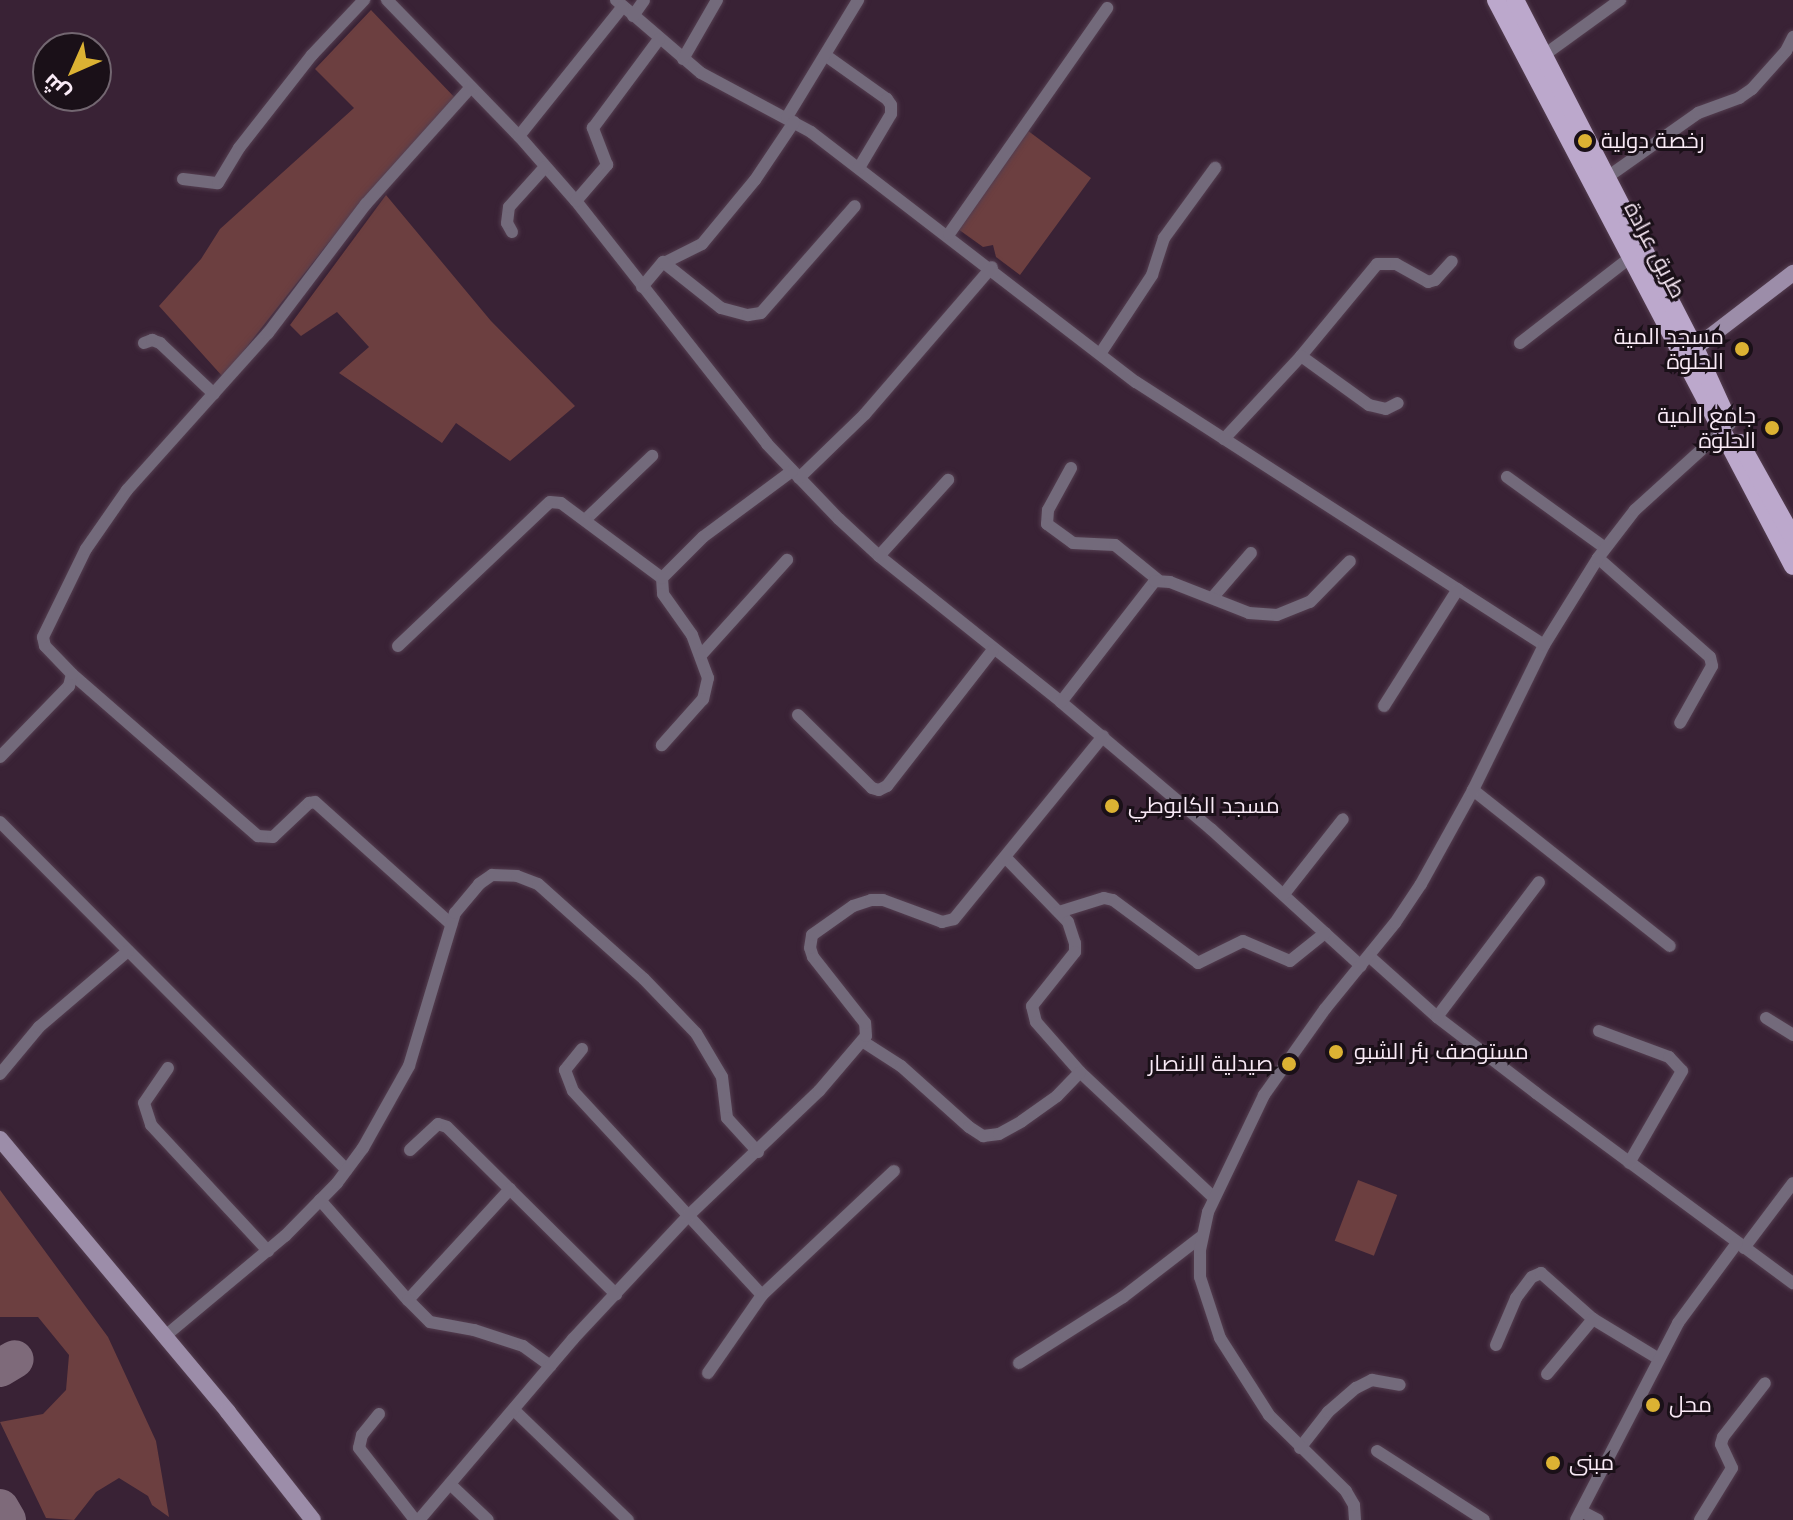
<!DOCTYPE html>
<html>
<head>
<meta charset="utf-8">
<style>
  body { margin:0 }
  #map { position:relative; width:1793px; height:1520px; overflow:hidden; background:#392235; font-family:Helvetica,Cairo,sans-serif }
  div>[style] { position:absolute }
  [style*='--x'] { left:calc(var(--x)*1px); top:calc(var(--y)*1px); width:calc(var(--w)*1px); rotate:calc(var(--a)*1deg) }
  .green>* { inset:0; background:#6c3f40; transform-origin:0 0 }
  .taxiway>* { height:38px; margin:-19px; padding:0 19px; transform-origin:19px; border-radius:19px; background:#7e6a7a }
  .roads { filter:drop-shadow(0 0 2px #543e50) drop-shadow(0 0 2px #543e50) }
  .street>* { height:12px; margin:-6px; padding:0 6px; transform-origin:6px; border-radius:6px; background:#736a7b }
  .secondary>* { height:16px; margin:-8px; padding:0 8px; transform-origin:8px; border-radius:8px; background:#9c8da9 }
  .primary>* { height:18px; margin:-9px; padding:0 9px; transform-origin:9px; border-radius:9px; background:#bca8cc }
  .dots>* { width:22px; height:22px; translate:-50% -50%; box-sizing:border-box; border:4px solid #1a1018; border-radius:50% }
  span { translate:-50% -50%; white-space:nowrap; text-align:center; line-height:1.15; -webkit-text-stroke:6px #1a1018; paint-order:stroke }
  .poi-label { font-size:22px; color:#f9eaf6 }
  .left { translate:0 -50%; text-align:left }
  .right { translate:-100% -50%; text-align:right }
  .street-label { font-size:22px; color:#f9eaf6 }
  .north { position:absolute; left:32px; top:32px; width:80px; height:80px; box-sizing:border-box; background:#1a1018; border:2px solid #736771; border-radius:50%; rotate:225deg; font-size:22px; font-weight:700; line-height:32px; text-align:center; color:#f9eaf6 }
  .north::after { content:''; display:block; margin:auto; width:28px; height:36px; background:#dcb233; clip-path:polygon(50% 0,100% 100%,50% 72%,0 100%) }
</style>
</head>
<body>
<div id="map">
  <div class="green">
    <div style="clip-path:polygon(371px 10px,458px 101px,329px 242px,223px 377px,159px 306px,201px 259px,220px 229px,354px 108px,315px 69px)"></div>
    <div style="clip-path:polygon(1027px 130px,1091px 178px,1020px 275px,996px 257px,993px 245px,983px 247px,958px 229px)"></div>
    <div style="clip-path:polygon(386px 195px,491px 321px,575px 406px,510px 461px,456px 423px,442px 443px,339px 373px,369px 347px,337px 312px,301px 336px,290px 325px)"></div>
    <div style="left:1358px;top:1180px;width:42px;height:65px;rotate:21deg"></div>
    <div style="clip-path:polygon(0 1190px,108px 1337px,156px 1441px,169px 1517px,152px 1505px,148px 1496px,119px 1478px,96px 1492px,74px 1520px,46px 1518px,0 1422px,43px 1414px,66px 1390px,69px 1355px,38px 1317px,0 1317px)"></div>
  </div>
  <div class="taxiway">
    <div style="--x:0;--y:1368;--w:17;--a:-31"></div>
    <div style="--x:0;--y:1508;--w:14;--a:60"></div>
  </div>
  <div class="roads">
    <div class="street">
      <div style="--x:387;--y:0;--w:190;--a:45.9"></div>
      <div style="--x:519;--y:136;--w:86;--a:48.8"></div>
      <div style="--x:576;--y:201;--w:309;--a:51.8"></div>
      <div style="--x:767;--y:444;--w:104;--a:46.2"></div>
      <div style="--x:839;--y:519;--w:54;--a:42.8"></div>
      <div style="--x:879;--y:556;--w:233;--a:38.7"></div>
      <div style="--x:1061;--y:702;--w:197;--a:40.3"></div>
      <div style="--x:1211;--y:829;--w:203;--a:42.4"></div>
      <div style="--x:616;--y:0;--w:112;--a:40.7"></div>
      <div style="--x:701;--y:73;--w:125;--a:28.2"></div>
      <div style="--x:811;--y:132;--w:410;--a:37.6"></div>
      <div style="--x:1136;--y:382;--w:485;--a:32.8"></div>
      <div style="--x:633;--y:16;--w:19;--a:-55"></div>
      <div style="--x:825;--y:55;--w:76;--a:35.4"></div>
      <div style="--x:887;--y:99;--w:7;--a:56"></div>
      <div style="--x:891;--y:105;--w:9;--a:90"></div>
      <div style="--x:891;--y:114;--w:63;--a:120.7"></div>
      <div style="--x:1544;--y:55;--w:94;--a:-35.9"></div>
      <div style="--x:683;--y:59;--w:68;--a:-60"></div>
      <div style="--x:787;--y:117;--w:137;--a:-58.7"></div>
      <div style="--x:519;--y:136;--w:166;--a:-51.3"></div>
      <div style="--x:1606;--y:178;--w:113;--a:-35.2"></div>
      <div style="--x:1698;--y:113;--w:44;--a:-20.1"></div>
      <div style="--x:1739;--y:98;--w:16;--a:-35"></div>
      <div style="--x:1752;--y:89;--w:51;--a:-48.2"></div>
      <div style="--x:1786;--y:51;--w:16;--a:-63"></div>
      <div style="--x:183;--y:179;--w:35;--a:7"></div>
      <div style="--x:218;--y:183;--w:41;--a:-59"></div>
      <div style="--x:239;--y:148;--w:118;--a:-51.9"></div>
      <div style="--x:312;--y:55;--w:76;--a:-46.6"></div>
      <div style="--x:576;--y:201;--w:48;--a:-49.3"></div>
      <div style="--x:607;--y:165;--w:40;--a:-111"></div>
      <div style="--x:593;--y:128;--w:111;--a:-53.4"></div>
      <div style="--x:512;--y:232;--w:10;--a:-119"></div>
      <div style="--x:507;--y:223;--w:16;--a:-83"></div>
      <div style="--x:509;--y:207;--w:54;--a:-48"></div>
      <div style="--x:949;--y:234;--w:276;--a:-55"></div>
      <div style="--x:666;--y:262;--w:40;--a:-26.6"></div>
      <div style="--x:702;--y:244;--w:83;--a:-50.4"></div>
      <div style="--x:755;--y:180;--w:70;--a:-56.1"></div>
      <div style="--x:642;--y:287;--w:33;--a:-50"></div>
      <div style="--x:663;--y:262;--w:74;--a:38.4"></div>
      <div style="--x:721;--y:308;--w:28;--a:15"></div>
      <div style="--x:748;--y:315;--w:13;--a:-9"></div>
      <div style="--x:761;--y:313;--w:142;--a:-48.7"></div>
      <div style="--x:144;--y:343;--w:9;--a:-21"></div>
      <div style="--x:152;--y:340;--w:9;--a:21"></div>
      <div style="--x:160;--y:343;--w:74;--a:43.4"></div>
      <div style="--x:1520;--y:343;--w:142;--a:-37.8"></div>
      <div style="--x:1100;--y:354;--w:95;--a:-56.6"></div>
      <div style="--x:1152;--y:275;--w:39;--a:-72"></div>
      <div style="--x:1164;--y:238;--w:87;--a:-53.9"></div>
      <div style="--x:1301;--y:356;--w:119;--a:-50.4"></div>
      <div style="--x:1377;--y:264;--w:19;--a:0"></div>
      <div style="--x:1396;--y:264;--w:37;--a:29"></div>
      <div style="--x:1428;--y:282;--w:7;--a:-16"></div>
      <div style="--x:1435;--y:280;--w:25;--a:-48"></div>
      <div style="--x:1224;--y:439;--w:113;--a:-47.1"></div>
      <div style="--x:1301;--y:356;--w:84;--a:35.8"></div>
      <div style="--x:1369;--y:405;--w:17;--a:13"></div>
      <div style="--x:1386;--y:409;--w:13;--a:-27"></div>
      <div style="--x:1071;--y:468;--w:48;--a:118.7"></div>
      <div style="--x:1048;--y:510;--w:14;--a:94"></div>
      <div style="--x:1047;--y:524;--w:32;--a:36"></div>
      <div style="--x:1073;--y:543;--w:42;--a:2.7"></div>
      <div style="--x:1115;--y:545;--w:55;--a:39.1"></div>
      <div style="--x:1507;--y:477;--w:121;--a:35.9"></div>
      <div style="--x:799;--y:478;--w:92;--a:-44.1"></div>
      <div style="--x:865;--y:414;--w:194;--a:-49.2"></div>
      <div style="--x:585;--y:520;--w:93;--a:-43.7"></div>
      <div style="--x:879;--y:556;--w:103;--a:-47.8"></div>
      <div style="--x:1598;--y:558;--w:149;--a:41.5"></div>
      <div style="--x:1710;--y:657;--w:9;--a:77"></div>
      <div style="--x:1712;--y:666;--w:65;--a:119.3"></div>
      <div style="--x:662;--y:578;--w:16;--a:86"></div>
      <div style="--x:663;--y:594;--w:50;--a:54.7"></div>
      <div style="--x:692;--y:635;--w:46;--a:69.6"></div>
      <div style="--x:708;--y:678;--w:22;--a:103"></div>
      <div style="--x:703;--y:699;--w:62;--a:131.7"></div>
      <div style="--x:1213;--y:597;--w:58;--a:-49.2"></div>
      <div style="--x:398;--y:646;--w:209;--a:-43.5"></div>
      <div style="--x:550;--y:502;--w:11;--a:5"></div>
      <div style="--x:561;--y:503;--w:126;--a:36.6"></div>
      <div style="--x:662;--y:578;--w:58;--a:-45"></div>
      <div style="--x:703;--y:537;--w:111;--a:-36.6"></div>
      <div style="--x:702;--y:654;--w:127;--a:-47.9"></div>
      <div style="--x:72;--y:674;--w:247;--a:41.1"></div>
      <div style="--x:258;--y:836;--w:15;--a:4"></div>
      <div style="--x:273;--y:837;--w:50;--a:-43.4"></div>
      <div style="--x:309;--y:803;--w:6;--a:-9"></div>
      <div style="--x:315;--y:802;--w:183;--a:41.9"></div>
      <div style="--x:1061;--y:702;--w:153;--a:-52.2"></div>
      <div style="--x:1155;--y:581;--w:15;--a:4"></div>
      <div style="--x:1170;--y:582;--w:85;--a:21.4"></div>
      <div style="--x:1249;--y:613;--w:28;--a:4"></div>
      <div style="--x:1277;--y:615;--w:35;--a:-22"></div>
      <div style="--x:1310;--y:602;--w:57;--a:-45.7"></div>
      <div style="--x:1384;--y:706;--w:138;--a:-57.7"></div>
      <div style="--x:798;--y:715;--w:104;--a:44.6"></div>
      <div style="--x:872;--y:788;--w:7;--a:16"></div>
      <div style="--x:879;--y:790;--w:9;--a:-27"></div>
      <div style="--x:887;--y:786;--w:172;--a:-52.1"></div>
      <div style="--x:0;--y:757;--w:99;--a:-45.8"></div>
      <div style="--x:69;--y:686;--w:12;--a:-76"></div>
      <div style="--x:72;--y:674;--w:39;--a:-134"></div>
      <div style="--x:45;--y:646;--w:9;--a:-103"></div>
      <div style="--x:43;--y:637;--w:98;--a:-64"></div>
      <div style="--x:86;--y:549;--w:72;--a:-55.2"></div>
      <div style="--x:127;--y:490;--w:211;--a:-48.1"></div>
      <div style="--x:268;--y:333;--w:162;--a:-52.8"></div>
      <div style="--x:366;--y:204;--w:157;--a:-48.1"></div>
      <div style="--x:1473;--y:790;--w:251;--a:38.4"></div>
      <div style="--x:0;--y:822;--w:491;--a:45.1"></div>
      <div style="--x:1006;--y:858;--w:89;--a:45.9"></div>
      <div style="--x:1068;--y:922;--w:22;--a:72"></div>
      <div style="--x:1075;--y:943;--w:9;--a:90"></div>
      <div style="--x:1075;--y:952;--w:69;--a:128.5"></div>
      <div style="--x:1032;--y:1006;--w:16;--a:76"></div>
      <div style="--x:1036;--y:1022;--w:67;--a:48.7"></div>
      <div style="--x:1080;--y:1072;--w:183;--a:43.2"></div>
      <div style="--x:1284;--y:894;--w:95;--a:-51.8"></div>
      <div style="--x:1059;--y:912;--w:47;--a:-17.3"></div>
      <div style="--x:1104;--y:898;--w:9;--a:13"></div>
      <div style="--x:1113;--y:900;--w:106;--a:36.5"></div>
      <div style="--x:1198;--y:963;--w:50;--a:-26.1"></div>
      <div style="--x:1243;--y:941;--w:51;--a:23.1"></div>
      <div style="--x:1290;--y:961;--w:45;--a:-38.7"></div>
      <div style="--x:1370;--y:957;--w:90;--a:41.8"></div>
      <div style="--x:1437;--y:1017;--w:125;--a:37.5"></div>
      <div style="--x:1536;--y:1093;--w:320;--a:36.5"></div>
      <div style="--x:1437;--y:1017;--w:169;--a:-52.9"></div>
      <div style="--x:1766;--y:1018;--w:32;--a:32"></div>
      <div style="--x:1599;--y:1031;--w:75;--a:20.4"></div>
      <div style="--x:1669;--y:1057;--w:19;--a:47"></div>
      <div style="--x:1682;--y:1071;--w:106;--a:119.9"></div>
      <div style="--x:862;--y:1041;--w:46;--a:32.7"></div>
      <div style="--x:901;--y:1066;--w:91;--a:41.9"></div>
      <div style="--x:969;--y:1127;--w:17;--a:33"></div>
      <div style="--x:983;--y:1136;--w:16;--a:-7"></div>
      <div style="--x:999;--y:1134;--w:26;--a:-29"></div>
      <div style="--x:1022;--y:1121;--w:43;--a:-35.5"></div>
      <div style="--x:1057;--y:1096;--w:33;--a:-46"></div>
      <div style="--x:582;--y:1049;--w:27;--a:129"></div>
      <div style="--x:565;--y:1070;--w:22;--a:69"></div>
      <div style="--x:573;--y:1091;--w:278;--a:47.2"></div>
      <div style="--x:762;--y:1295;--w:181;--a:-43.2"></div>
      <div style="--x:168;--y:1068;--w:42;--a:124.4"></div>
      <div style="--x:144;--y:1103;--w:23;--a:72"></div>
      <div style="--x:151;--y:1125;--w:172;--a:47.1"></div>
      <div style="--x:0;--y:1074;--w:61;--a:-50.3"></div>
      <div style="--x:39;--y:1027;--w:117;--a:-40.5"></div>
      <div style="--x:410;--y:1150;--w:38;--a:-43"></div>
      <div style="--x:438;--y:1124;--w:9;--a:18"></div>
      <div style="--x:447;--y:1127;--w:238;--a:44.7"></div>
      <div style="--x:320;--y:1200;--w:133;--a:48.7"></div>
      <div style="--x:408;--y:1300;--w:151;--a:-47.4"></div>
      <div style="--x:1744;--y:1248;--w:81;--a:-53"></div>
      <div style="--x:408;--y:1300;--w:31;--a:45"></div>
      <div style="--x:430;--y:1322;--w:45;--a:10.3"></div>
      <div style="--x:474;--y:1330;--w:52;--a:18.1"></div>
      <div style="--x:523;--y:1346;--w:34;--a:36"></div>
      <div style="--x:164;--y:1337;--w:158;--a:-39.9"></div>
      <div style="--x:285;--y:1236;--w:74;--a:-45.5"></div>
      <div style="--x:337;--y:1183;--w:44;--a:-53.4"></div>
      <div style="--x:363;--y:1148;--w:94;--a:-60.7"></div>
      <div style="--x:409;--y:1066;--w:160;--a:-73.3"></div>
      <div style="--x:455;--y:913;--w:38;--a:-50"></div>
      <div style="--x:479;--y:884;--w:16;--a:-35"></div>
      <div style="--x:492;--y:875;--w:25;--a:2"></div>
      <div style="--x:517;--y:876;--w:22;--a:21"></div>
      <div style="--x:538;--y:884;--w:142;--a:41.9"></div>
      <div style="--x:644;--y:979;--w:75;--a:46.1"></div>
      <div style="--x:696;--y:1033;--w:51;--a:59.4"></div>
      <div style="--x:722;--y:1077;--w:41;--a:83"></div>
      <div style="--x:727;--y:1118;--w:46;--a:47.6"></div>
      <div style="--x:1496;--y:1345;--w:51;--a:-66.9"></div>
      <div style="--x:1516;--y:1298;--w:26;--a:-53"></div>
      <div style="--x:1532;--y:1277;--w:10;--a:-24"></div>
      <div style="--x:1541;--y:1273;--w:69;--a:41.5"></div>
      <div style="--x:1593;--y:1319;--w:77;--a:31.2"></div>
      <div style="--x:1019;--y:1363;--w:123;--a:-32.4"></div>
      <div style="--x:1123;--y:1297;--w:98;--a:-37.6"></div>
      <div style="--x:708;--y:1373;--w:95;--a:-55.3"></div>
      <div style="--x:1547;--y:1374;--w:72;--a:-50.1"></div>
      <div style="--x:515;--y:1411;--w:157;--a:44"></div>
      <div style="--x:379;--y:1414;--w:27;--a:129"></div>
      <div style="--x:362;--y:1435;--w:13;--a:103"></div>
      <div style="--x:359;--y:1448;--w:91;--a:52.1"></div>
      <div style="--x:1300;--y:1448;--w:46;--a:-52.1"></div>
      <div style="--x:1328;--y:1412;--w:37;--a:-41"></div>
      <div style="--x:1356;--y:1388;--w:18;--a:-27"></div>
      <div style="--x:1372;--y:1380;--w:28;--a:10"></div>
      <div style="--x:1377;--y:1451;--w:127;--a:32.8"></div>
      <div style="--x:450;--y:1484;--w:52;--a:43.5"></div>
      <div style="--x:1581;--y:1511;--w:19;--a:28"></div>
      <div style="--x:419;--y:1520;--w:238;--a:-49.6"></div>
      <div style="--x:573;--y:1339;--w:168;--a:-46.9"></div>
      <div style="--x:688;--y:1216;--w:181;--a:-43.7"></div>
      <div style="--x:819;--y:1091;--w:72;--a:-49.5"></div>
      <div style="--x:866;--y:1036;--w:13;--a:-94"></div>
      <div style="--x:865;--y:1023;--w:84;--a:-128.2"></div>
      <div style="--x:813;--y:957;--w:9;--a:-108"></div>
      <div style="--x:810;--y:948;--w:13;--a:-81"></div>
      <div style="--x:812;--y:935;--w:50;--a:-35.3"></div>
      <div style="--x:853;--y:906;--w:19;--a:-18"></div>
      <div style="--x:871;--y:900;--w:12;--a:0"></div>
      <div style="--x:883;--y:900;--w:63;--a:20.4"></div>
      <div style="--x:942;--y:922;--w:12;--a:-14"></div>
      <div style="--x:954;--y:919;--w:236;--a:-50.8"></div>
      <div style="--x:1355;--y:1520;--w:15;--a:-94"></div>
      <div style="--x:1354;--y:1505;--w:16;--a:-120"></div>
      <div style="--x:1346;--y:1491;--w:108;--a:-135.4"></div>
      <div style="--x:1269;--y:1415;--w:91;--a:-122.5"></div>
      <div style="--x:1220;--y:1338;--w:64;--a:-108.2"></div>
      <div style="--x:1200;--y:1277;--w:27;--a:-90"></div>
      <div style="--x:1200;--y:1250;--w:39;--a:-78"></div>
      <div style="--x:1208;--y:1212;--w:130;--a:-64.4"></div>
      <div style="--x:1264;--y:1095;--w:105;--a:-54.7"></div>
      <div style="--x:1325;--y:1009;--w:111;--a:-50.9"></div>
      <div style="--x:1395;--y:923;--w:47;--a:-56.3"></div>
      <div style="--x:1421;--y:884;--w:107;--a:-61"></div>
      <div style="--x:1473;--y:790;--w:161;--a:-63.9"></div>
      <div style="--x:1544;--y:645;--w:102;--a:-58.2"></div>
      <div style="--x:1598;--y:558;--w:61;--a:-52.4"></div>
      <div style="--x:1635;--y:510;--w:128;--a:-42.2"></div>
      <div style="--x:1576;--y:1520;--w:222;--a:-62.6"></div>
      <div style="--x:1678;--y:1323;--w:99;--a:-53.6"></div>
      <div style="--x:1700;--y:1520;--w:61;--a:-58.4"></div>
      <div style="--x:1732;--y:1468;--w:26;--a:-115"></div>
      <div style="--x:1721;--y:1444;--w:7;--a:-74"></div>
      <div style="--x:1723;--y:1437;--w:68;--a:-52.1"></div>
    </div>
    <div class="secondary">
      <div style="--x:1686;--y:355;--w:135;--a:-37.5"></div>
      <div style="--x:0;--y:1139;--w:356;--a:50.1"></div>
      <div style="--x:228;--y:1412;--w:137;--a:51.8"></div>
    </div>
    <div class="primary">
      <div style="--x:1496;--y:0;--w:639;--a:62.31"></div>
      <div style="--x:1515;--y:0;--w:392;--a:62.7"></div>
      <div style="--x:1695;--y:348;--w:75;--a:65.5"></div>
      <div style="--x:1740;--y:443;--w:109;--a:60.8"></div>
    </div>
  </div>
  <div class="dots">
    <div style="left:1585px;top:141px;background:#dcb233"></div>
    <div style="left:1742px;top:349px;background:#dcb233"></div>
    <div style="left:1772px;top:428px;background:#dcb233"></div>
    <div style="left:1112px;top:806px;background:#dcb233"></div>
    <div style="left:1336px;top:1052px;background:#dcb233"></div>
    <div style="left:1289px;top:1064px;background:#dcb233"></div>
    <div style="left:1653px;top:1405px;background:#dcb233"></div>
    <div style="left:1553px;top:1463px;background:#dcb233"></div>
  </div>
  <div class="poi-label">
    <span class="left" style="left:1601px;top:141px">رخصة دولية</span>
    <span class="right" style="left:1724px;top:349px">مسجد المية<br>الحلوة</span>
    <span class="right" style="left:1756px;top:428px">جامع المية<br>الحلوة</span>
    <span class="left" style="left:1128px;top:806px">مسجد الكابوطي</span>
    <span class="left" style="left:1354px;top:1052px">مستوصف بئر الشبو</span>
    <span class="right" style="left:1273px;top:1064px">صيدلية الانصار</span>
    <span class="left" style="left:1669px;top:1405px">محل</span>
    <span class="left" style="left:1569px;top:1463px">مبنى</span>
  </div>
  <div class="street-label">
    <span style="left:1655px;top:250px;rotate:62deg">طريق عرادة</span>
  </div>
  <div class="north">ش</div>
</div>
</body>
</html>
